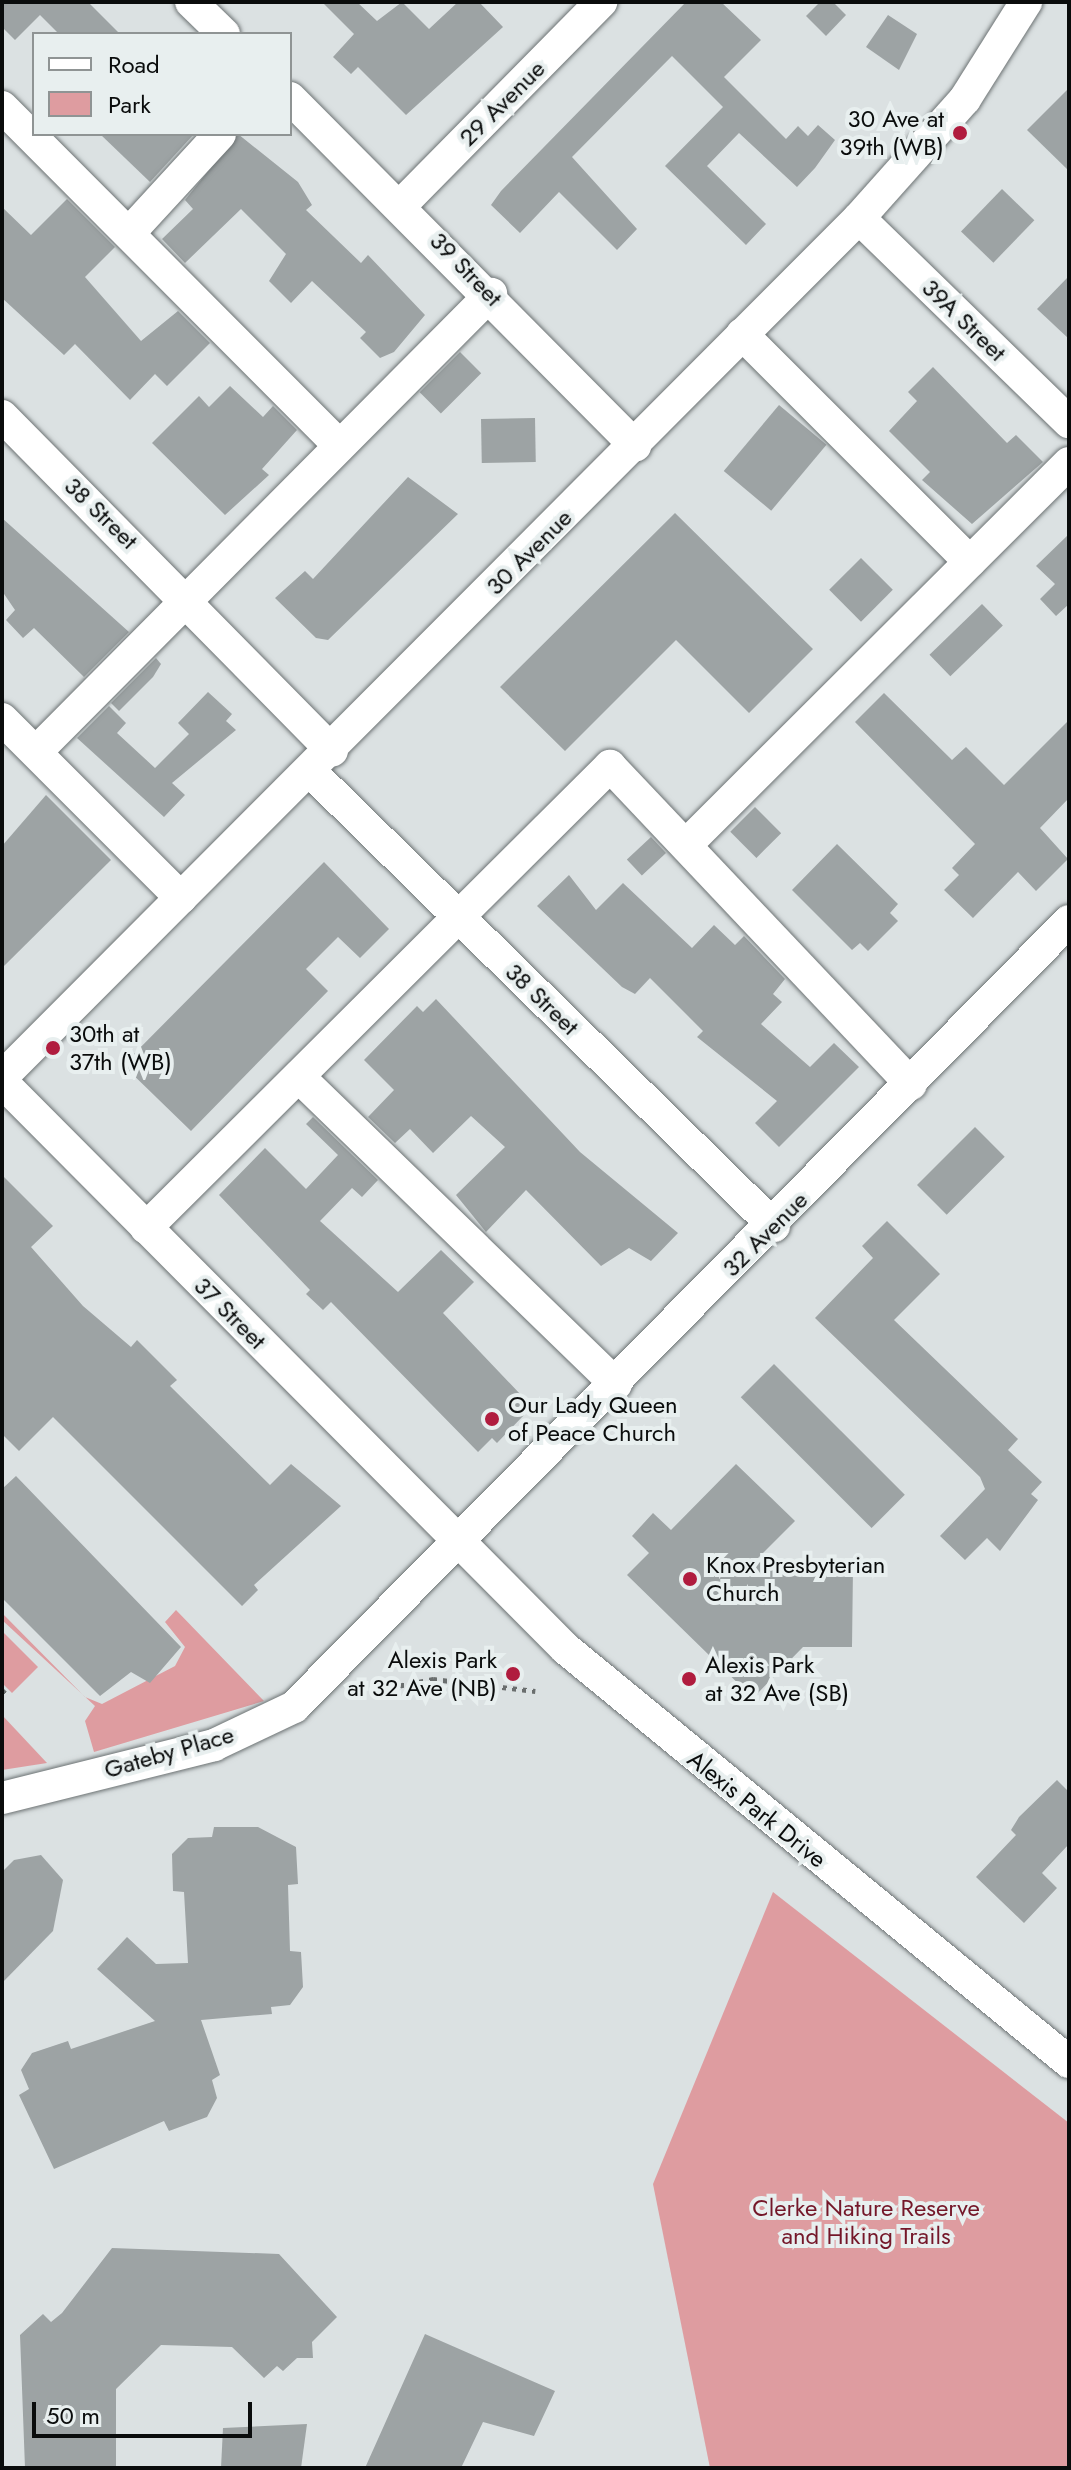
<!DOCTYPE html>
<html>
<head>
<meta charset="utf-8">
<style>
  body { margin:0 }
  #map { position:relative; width:1071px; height:2470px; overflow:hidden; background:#dbe1e2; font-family:Jost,sans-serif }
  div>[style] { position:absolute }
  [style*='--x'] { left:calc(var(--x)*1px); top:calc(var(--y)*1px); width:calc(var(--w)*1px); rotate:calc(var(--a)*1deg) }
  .green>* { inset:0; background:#de9ca0 }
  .building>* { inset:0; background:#9da3a4; transform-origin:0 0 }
  .path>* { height:5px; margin-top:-2.5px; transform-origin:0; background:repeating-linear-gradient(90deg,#6a6e6e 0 4px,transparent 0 10px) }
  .roads { filter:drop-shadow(0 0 2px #6c7273) drop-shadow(0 0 2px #6c7273) }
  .minor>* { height:32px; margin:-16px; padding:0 16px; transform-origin:16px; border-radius:16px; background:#fff }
  .dots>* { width:22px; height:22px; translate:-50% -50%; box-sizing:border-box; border:4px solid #e8efef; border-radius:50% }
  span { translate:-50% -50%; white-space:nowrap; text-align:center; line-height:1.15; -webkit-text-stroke:8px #e8efef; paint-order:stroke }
  .street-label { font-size:24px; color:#0a0c0c }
  .poi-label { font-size:24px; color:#0a0c0c }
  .right { translate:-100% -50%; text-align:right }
  .left { translate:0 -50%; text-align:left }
  .park-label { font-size:24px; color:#741729 }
  .frame { position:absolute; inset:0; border:4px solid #0a0c0c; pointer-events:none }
  .legend { position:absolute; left:32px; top:32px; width:260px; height:104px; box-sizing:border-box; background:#e8efef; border:2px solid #8f9494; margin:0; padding:10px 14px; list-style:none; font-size:24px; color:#0a0c0c }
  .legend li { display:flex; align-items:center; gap:16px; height:40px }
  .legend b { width:40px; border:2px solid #8f9494 }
  .scale { position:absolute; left:32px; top:2402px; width:220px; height:36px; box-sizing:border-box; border:4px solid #0a0c0c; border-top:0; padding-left:10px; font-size:24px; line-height:28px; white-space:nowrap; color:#0a0c0c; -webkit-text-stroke:6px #e8efef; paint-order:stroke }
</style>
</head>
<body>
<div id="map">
  <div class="green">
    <div style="clip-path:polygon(176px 1610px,264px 1701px,94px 1752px,85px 1721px,95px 1706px,2px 1620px,2px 1613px,85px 1697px,102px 1704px,175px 1666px,185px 1647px,165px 1622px)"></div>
    <div style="clip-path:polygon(2px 1631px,38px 1667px,12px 1693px,2px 1683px)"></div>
    <div style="clip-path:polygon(2px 1715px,47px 1763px,2px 1770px)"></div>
    <div style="clip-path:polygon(773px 1892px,1069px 2123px,1069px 2468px,710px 2468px,653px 2184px)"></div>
  </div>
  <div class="building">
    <div style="clip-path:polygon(2px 2px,88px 2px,120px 34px,59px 34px,40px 15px,15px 40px,2px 27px)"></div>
    <div style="clip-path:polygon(322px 2px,357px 2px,377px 21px,402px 2px,429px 29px,458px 2px,479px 2px,503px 27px,406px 115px,358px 67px,351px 74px,333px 57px,354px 34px)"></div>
    <div style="clip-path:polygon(686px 2px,721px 2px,761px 40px,724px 77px,786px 139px,798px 126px,808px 136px,818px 125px,835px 140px,815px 168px,797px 187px,739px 133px,707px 166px,766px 224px,746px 245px,665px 166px,723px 107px,672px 56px,572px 157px,637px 229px,617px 250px,559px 192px,520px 233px,491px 205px,501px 191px)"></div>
    <div style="clip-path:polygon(820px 2px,833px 2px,846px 15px,826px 36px,806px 16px)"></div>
    <div style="clip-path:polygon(888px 15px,917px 34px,899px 70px,866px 47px)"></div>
    <div style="clip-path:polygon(1069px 88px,1069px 171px,1027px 130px)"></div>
    <div style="clip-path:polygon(100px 134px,194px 134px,150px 182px)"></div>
    <div style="clip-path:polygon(238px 134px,298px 182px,312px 205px,306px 210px,361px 263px,368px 255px,425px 315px,394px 352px,380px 358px,360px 338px,366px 332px,312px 281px,291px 303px,269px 281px,286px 254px,241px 209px,185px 263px,162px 239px,193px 209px,185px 200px)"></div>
    <div style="left:1002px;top:189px;width:45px;height:59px;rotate:44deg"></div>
    <div style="clip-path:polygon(67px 199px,115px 247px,85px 277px,141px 341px,178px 311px,210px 343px,167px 386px,155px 374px,130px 400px,75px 344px,64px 355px,2px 298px,2px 207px,31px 235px)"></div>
    <div style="clip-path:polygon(1069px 276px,1069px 339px,1037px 309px)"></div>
    <div style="left:460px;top:352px;width:30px;height:57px;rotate:45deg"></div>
    <div style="clip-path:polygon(933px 367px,1007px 443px,1016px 435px,1043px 462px,972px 524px,922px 480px,930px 472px,889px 431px,917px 401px,908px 392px)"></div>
    <div style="clip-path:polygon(230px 386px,263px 417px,273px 406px,297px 430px,262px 469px,269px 475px,225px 515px,152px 443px,199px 396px,209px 407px)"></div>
    <div style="left:779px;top:405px;width:62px;height:86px;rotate:40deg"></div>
    <div style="left:535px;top:418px;width:44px;height:54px;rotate:89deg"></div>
    <div style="clip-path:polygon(408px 477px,458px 514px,328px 640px,316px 638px,275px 598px,305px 571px,313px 579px)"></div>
    <div style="clip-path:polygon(675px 513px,813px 649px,749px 713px,676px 640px,565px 751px,500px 687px)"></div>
    <div style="clip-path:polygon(2px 518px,129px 632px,84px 677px,34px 628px,23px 638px,6px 620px,15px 610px,2px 591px)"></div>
    <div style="clip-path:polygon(1069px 534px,1069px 604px,1056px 616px,1040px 599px,1055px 584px,1036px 566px)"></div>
    <div style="left:861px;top:558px;width:45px;height:45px;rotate:45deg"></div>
    <div style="left:982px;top:604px;width:30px;height:73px;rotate:46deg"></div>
    <div style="clip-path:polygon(156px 658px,161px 664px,153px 677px,119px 711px,111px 703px)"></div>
    <div style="clip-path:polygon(208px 692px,232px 714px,226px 721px,236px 730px,172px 783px,185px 795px,164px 817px,77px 738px,109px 706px,126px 723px,117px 733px,155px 768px,189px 734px,178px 723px)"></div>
    <div style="clip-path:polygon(884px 693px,952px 760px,966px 747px,1004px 785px,1069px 720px,1069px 798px,1040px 828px,1068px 859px,1036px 891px,1018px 872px,973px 918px,944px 890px,959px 875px,952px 868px,975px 844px,855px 722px)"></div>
    <div style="clip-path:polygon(46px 795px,111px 860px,2px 968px,2px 846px)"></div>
    <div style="left:755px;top:807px;width:37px;height:35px;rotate:45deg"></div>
    <div style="left:651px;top:837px;width:22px;height:33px;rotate:47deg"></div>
    <div style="clip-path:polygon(837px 844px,898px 904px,890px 913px,898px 921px,868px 951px,860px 943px,852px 950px,792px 890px)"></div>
    <div style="clip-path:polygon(324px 862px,389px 929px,360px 958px,338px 937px,306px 969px,328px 991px,191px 1131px,123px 1065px)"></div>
    <div style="clip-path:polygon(569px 875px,596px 910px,623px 883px,692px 948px,714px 925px,735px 945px,744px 936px,785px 979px,773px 994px,782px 1002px,761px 1024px,810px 1067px,834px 1043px,859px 1067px,779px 1147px,755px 1123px,777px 1101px,697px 1037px,703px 1031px,650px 978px,635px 994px,622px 987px,537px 906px)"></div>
    <div style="clip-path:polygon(436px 999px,580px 1152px,678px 1233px,651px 1261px,629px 1248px,601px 1266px,526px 1190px,486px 1232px,456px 1195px,505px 1147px,471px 1116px,433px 1153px,410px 1129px,395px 1143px,368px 1117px,394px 1090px,364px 1060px,417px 1006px,423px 1012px)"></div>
    <div style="clip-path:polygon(313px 1117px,378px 1180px,362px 1197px,352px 1188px,320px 1221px,398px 1292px,441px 1250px,474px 1282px,443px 1313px,521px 1395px,525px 1414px,497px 1443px,492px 1438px,478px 1452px,331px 1302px,323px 1310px,306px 1294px,310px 1290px,219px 1195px,265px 1148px,306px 1189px,338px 1155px,306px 1124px)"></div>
    <div style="left:975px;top:1127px;width:42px;height:82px;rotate:45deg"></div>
    <div style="clip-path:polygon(2px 1175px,53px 1226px,31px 1247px,83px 1306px,131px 1347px,137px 1340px,177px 1380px,170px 1386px,270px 1485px,291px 1464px,341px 1506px,254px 1585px,258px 1590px,242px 1606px,53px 1417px,19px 1451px,2px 1434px)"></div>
    <div style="clip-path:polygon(887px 1221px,940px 1274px,894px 1320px,1018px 1439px,1008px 1450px,1042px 1482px,1031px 1494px,1038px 1500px,1000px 1551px,987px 1538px,965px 1560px,940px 1536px,985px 1489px,980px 1477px,815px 1318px,873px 1258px,862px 1246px)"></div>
    <div style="left:774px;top:1364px;width:185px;height:47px;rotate:45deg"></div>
    <div style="clip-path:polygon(736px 1464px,795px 1521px,754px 1562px,853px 1568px,852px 1647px,803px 1647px,753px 1698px,627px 1575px,649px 1553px,632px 1536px,653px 1513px,671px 1530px)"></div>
    <div style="clip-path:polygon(16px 1476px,181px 1647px,150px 1683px,131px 1672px,100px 1696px,2px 1598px,2px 1489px)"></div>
    <div style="clip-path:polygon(1057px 1780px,1069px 1792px,1069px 1844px,1042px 1873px,1057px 1888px,1024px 1923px,976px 1877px,1016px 1835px,1011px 1830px,1019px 1817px)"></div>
    <div style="clip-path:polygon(214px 1827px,258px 1827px,296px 1847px,298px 1884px,288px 1885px,290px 1951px,301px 1952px,303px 1987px,290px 2005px,271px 2007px,272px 2014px,201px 2020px,220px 2075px,212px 2080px,217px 2098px,207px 2117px,169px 2131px,164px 2121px,54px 2169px,19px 2095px,29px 2089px,21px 2070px,32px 2053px,68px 2041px,71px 2049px,155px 2021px,97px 1969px,127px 1937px,156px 1964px,188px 1963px,184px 1892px,173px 1891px,172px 1854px,188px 1838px,212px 1837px)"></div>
    <div style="clip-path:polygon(41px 1855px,63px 1880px,53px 1931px,2px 1983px,2px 1872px,14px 1860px)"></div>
    <div style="clip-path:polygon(112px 2248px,279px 2254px,337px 2317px,312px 2342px,313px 2358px,297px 2358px,283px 2371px,277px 2366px,264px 2378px,232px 2347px,161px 2345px,116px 2389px,116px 2468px,25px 2468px,20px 2335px,43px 2314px,51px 2322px,62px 2313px)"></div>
    <div style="clip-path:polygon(425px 2334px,555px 2391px,534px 2436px,483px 2422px,461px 2468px,365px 2468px)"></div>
    <div style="clip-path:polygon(307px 2424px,301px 2468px,221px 2468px,223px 2428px)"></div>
  </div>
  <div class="path">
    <div style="--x:2;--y:1690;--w:8;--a:45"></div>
    <div style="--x:351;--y:1695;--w:84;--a:-11"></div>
    <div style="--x:433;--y:1679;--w:103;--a:6.7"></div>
  </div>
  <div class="roads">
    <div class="minor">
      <div style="--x:191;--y:2;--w:46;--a:44.1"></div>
      <div style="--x:290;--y:98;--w:490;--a:45.2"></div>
      <div style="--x:2;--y:107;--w:477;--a:45.1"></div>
      <div style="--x:402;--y:204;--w:284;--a:-45.4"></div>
      <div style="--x:859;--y:218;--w:293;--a:44.2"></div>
      <div style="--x:130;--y:232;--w:133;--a:-47.4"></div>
      <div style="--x:742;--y:334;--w:322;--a:45"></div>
      <div style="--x:2;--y:416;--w:470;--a:45.4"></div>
      <div style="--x:2;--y:719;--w:253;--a:45"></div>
      <div style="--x:36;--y:752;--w:646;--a:-45.19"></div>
      <div style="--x:310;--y:771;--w:650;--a:44.44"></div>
      <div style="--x:686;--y:845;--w:541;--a:-44.93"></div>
      <div style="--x:2;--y:1077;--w:1213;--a:-45.07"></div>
      <div style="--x:859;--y:218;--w:159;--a:-48.3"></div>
      <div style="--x:965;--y:99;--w:115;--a:-57.8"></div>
      <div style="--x:300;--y:1078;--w:440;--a:44.1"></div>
      <div style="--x:2;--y:1082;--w:800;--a:45.15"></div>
      <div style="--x:566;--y:1649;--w:651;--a:39.39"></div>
      <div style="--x:146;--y:1228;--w:655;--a:-44.88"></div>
      <div style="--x:610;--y:766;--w:438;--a:46.6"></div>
      <div style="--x:2;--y:1798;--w:219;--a:-14"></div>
      <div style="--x:214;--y:1745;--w:89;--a:-25.4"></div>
      <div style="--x:294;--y:1707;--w:1104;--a:-45.4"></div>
    </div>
  </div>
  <div class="dots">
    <div style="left:960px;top:133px;background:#b01c3e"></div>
    <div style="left:53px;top:1048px;background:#b01c3e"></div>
    <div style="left:492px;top:1419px;background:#b01c3e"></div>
    <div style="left:690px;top:1579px;background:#b01c3e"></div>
    <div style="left:513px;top:1674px;background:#b01c3e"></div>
    <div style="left:689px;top:1679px;background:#b01c3e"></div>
  </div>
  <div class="street-label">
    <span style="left:502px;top:103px;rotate:-45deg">29 Avenue</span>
    <span style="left:466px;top:269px;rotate:46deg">39 Street</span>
    <span style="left:964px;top:320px;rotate:44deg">39A Street</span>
    <span style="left:101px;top:513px;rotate:44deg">38 Street</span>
    <span style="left:529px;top:552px;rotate:-45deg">30 Avenue</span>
    <span style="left:542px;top:999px;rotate:44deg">38 Street</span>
    <span style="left:765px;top:1234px;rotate:-45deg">32 Avenue</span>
    <span style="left:230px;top:1313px;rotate:45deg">37 Street</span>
    <span style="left:169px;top:1752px;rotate:-16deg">Gateby Place</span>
    <span style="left:757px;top:1809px;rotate:39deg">Alexis Park Drive</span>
  </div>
  <div class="poi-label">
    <span class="right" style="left:944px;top:133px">30 Ave at<br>39th (WB)</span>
    <span class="left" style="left:69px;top:1048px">30th at<br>37th (WB)</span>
    <span class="left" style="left:508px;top:1419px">Our Lady Queen<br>of Peace Church</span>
    <span class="left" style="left:706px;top:1579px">Knox Presbyterian<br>Church</span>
    <span class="right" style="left:497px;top:1674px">Alexis Park<br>at 32 Ave (NB)</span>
    <span class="left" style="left:705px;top:1679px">Alexis Park<br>at 32 Ave (SB)</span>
  </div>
  <div class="park-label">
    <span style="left:866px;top:2222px">Clerke Nature Reserve<br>and Hiking Trails</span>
  </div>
  <div class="frame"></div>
  <ul class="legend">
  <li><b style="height:10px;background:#fff"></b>Road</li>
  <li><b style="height:22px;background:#de9ca0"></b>Park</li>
  </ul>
  <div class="scale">50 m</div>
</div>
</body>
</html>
